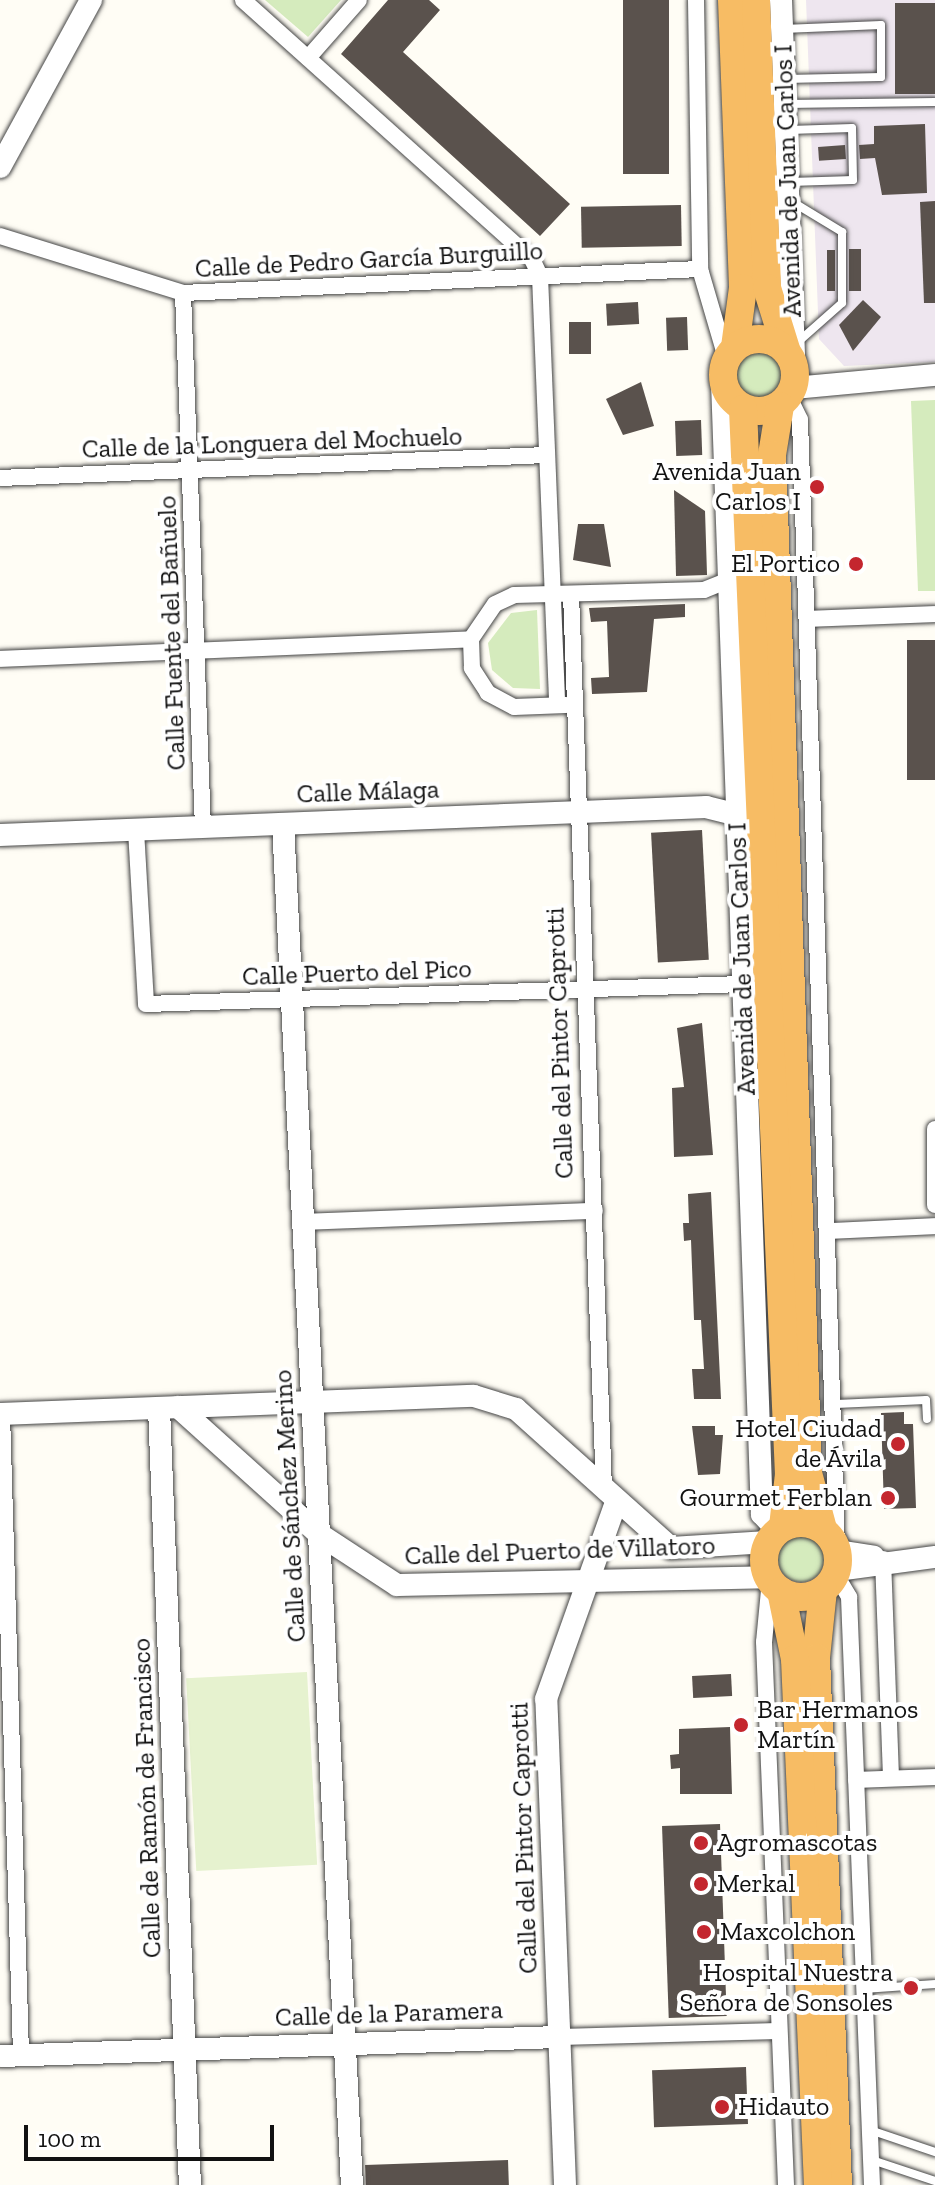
<!DOCTYPE html>
<html>
<head>
<meta charset="utf-8">
<style>
  body { margin:0 }
  #map { position:relative; width:935px; height:2185px; overflow:hidden; background:#fffdf5; font-family:"Zilla Slab",serif }
  div>[style] { position:absolute }
  [style*='--x'] { left:calc(var(--x)*1px); top:calc(var(--y)*1px); width:calc(var(--w)*1px); rotate:calc(var(--a)*1deg) }
  .industrial>* { inset:0; background:#eee6ef }
  .green>* { inset:0; background:#d5ebbd }
  .round { border-radius:50% }
  .pitch>* { inset:0; background:#e6f2cf; transform-origin:0 0 }
  .building>* { inset:0; background:#5a524d; transform-origin:0 0 }
  .roads { filter:drop-shadow(0 0 2px #444) drop-shadow(0 0 2px #444) }
  .service>* { height:8px; margin:-4px; padding:0 4px; transform-origin:4px; border-radius:4px; background:#fff }
  .minor>* { height:16px; margin:-8px; padding:0 8px; transform-origin:8px; border-radius:8px; background:#fff }
  .tertiary>* { height:22px; margin:-11px; padding:0 11px; transform-origin:11px; border-radius:11px; background:#fff }
  .trunk>* { height:28px; margin:-14px; padding:0 14px; transform-origin:14px; border-radius:14px; background:#f7bc64 }
  .trunk>.ring { margin:-14px; padding:0; box-sizing:content-box; background:none; border:28px solid #f7bc64; border-radius:50% }
  .dots>* { width:22px; height:22px; translate:-50% -50%; box-sizing:border-box; border:4px solid #fff; border-radius:50% }
  span { translate:-50% -50%; white-space:nowrap; text-align:center; line-height:1.15; -webkit-text-stroke:8px #fff; paint-order:stroke }
  .street-label { font-size:26px; color:#111 }
  .poi-label { font-size:26px; color:#111 }
  .right { translate:-100% -50%; text-align:right }
  .left { translate:0 -50%; text-align:left }
  .scale { position:absolute; left:24px; top:2125px; width:250px; height:36px; box-sizing:border-box; border:4px solid #111; border-top:0; padding-left:10px; font-size:24px; line-height:28px; white-space:nowrap; color:#111; -webkit-text-stroke:6px #fff; paint-order:stroke }
</style>
</head>
<body>
<div id="map">
  <div class="industrial">
    <div style="clip-path:polygon(806px 0,935px 0,935px 362px,844px 366px,819px 339px)"></div>
  </div>
  <div class="green">
    <div style="clip-path:polygon(265px 0,341px 0,308px 37px)"></div>
    <div class="round" style="left:737px;top:353px;width:44px;height:44px"></div>
    <div style="clip-path:polygon(935px 400px,935px 591px,918px 591px,911px 401px)"></div>
    <div style="clip-path:polygon(537px 610px,540px 689px,513px 688px,492px 670px,488px 643px,511px 613px)"></div>
    <div class="round" style="left:778px;top:1536px;width:46px;height:46px"></div>
  </div>
  <div class="pitch">
    <div style="left:307px;top:1672px;width:193px;height:121px;rotate:87deg"></div>
  </div>
  <div class="building">
    <div style="clip-path:polygon(388px 0,429px 0,440px 10px,403px 52px,570px 204px,540px 236px,341px 54px)"></div>
    <div style="left:623px;top:0;width:46px;height:174px"></div>
    <div style="left:935px;top:3px;width:91px;height:40px;rotate:90deg"></div>
    <div style="clip-path:polygon(925px 124px,927px 193px,882px 195px,875px 158px,860px 159px,859px 145px,874px 144px,874px 126px)"></div>
    <div style="left:845px;top:145px;width:14px;height:27px;rotate:86deg"></div>
    <div style="clip-path:polygon(935px 201px,935px 303px,924px 303px,920px 202px)"></div>
    <div style="left:681px;top:205px;width:41px;height:100px;rotate:89deg"></div>
    <div style="left:849px;top:249px;width:12px;height:42px"></div>
    <div style="left:827px;top:250px;width:8px;height:41px"></div>
    <div style="clip-path:polygon(863px 300px,881px 317px,853px 351px,839px 325px)"></div>
    <div style="left:638px;top:302px;width:22px;height:32px;rotate:87deg"></div>
    <div style="left:687px;top:317px;width:33px;height:21px;rotate:88deg"></div>
    <div style="left:569px;top:322px;width:22px;height:32px"></div>
    <div style="clip-path:polygon(641px 382px,654px 426px,623px 435px,606px 399px)"></div>
    <div style="left:701px;top:420px;width:35px;height:26px;rotate:88deg"></div>
    <div style="clip-path:polygon(674px 490px,705px 511px,707px 575px,676px 576px)"></div>
    <div style="clip-path:polygon(578px 524px,604px 524px,611px 567px,573px 560px)"></div>
    <div style="clip-path:polygon(685px 604px,685px 617px,654px 619px,647px 692px,592px 694px,591px 678px,609px 677px,607px 621px,591px 622px,589px 608px)"></div>
    <div style="left:935px;top:640px;width:140px;height:28px;rotate:90deg"></div>
    <div style="left:702px;top:830px;width:130px;height:51px;rotate:87deg"></div>
    <div style="clip-path:polygon(702px 1023px,713px 1155px,674px 1157px,672px 1088px,684px 1087px,677px 1028px)"></div>
    <div style="clip-path:polygon(711px 1192px,721px 1399px,694px 1399px,692px 1369px,704px 1369px,701px 1320px,694px 1320px,691px 1240px,684px 1241px,683px 1223px,689px 1223px,688px 1194px)"></div>
    <div style="clip-path:polygon(904px 1412px,904px 1424px,913px 1424px,916px 1508px,884px 1509px,881px 1413px)"></div>
    <div style="clip-path:polygon(692px 1426px,715px 1426px,715px 1435px,723px 1435px,720px 1474px,698px 1475px)"></div>
    <div style="left:731px;top:1674px;width:22px;height:39px;rotate:87deg"></div>
    <div style="clip-path:polygon(730px 1727px,732px 1794px,680px 1794px,680px 1768px,671px 1769px,670px 1755px,679px 1754px,679px 1729px)"></div>
    <div style="left:720px;top:1824px;width:192px;height:58px;rotate:88deg"></div>
    <div style="left:746px;top:2067px;width:57px;height:94px;rotate:88deg"></div>
    <div style="left:508px;top:2160px;width:25px;height:143px;rotate:88deg"></div>
  </div>
  <div class="roads">
    <div class="service">
      <div style="--x:783;--y:29;--w:98;--a:-2.3"></div>
      <div style="--x:881;--y:25;--w:52;--a:90"></div>
      <div style="--x:881;--y:77;--w:96;--a:178.8"></div>
      <div style="--x:786;--y:104;--w:149;--a:-0.8"></div>
      <div style="--x:789;--y:130;--w:63;--a:-1.8"></div>
      <div style="--x:852;--y:128;--w:52;--a:88.9"></div>
      <div style="--x:853;--y:180;--w:63;--a:178.2"></div>
      <div style="--x:791;--y:201;--w:60;--a:31.3"></div>
      <div style="--x:842;--y:232;--w:71;--a:90"></div>
      <div style="--x:842;--y:303;--w:60;--a:138.4"></div>
      <div style="--x:836;--y:1404;--w:90;--a:-2.5"></div>
      <div style="--x:926;--y:1400;--w:19;--a:87"></div>
      <div style="--x:864;--y:1989;--w:71;--a:-4"></div>
      <div style="--x:870;--y:2130;--w:69;--a:18.7"></div>
      <div style="--x:872;--y:2160;--w:66;--a:18.4"></div>
    </div>
    <div class="minor">
      <div style="--x:243;--y:0;--w:388;--a:41.9"></div>
      <div style="--x:532;--y:259;--w:19;--a:65"></div>
      <div style="--x:540;--y:276;--w:429;--a:87.7"></div>
      <div style="--x:696;--y:0;--w:269;--a:89.1"></div>
      <div style="--x:700;--y:269;--w:93;--a:73.7"></div>
      <div style="--x:308;--y:58;--w:77;--a:-48.7"></div>
      <div style="--x:0;--y:236;--w:192;--a:17.3"></div>
      <div style="--x:183;--y:293;--w:518;--a:-2.66"></div>
      <div style="--x:183;--y:293;--w:534;--a:87.86"></div>
      <div style="--x:789;--y:397;--w:25;--a:64"></div>
      <div style="--x:800;--y:420;--w:1128;--a:88.12"></div>
      <div style="--x:0;--y:478;--w:547;--a:-2.41"></div>
      <div style="--x:571;--y:594;--w:898;--a:87.89"></div>
      <div style="--x:807;--y:619;--w:128;--a:-2.2"></div>
      <div style="--x:0;--y:659;--w:471;--a:-2.4"></div>
      <div style="--x:566;--y:705;--w:52;--a:177.8"></div>
      <div style="--x:514;--y:707;--w:30;--a:-152"></div>
      <div style="--x:488;--y:693;--w:30;--a:-123"></div>
      <div style="--x:472;--y:668;--w:29;--a:-92"></div>
      <div style="--x:471;--y:639;--w:42;--a:-55.6"></div>
      <div style="--x:495;--y:604;--w:21;--a:-25"></div>
      <div style="--x:514;--y:595;--w:190;--a:-1.5"></div>
      <div style="--x:704;--y:590;--w:27;--a:-22"></div>
      <div style="--x:136;--y:830;--w:174;--a:86.7"></div>
      <div style="--x:146;--y:1004;--w:597;--a:-1.92"></div>
      <div style="--x:935;--y:1129;--w:76;--a:90"></div>
      <div style="--x:303;--y:1222;--w:292;--a:-2.2"></div>
      <div style="--x:830;--y:1231;--w:105;--a:-2.7"></div>
      <div style="--x:2;--y:1414;--w:641;--a:88.3"></div>
      <div style="--x:883;--y:1559;--w:219;--a:87.9"></div>
      <div style="--x:836;--y:1575;--w:26;--a:59"></div>
      <div style="--x:849;--y:1597;--w:588;--a:87.76"></div>
      <div style="--x:770;--y:1580;--w:62;--a:95.5"></div>
      <div style="--x:764;--y:1642;--w:543;--a:87.68"></div>
      <div style="--x:856;--y:1780;--w:79;--a:-2.2"></div>
      <div style="--x:559;--y:2037;--w:220;--a:-1.6"></div>
    </div>
    <div class="tertiary">
      <div style="--x:781;--y:0;--w:362;--a:87.9"></div>
      <div style="--x:0;--y:167;--w:190;--a:-61.4"></div>
      <div style="--x:722;--y:381;--w:1134;--a:87.98"></div>
      <div style="--x:762;--y:1514;--w:23;--a:47"></div>
      <div style="--x:794;--y:388;--w:142;--a:-5.3"></div>
      <div style="--x:283;--y:824;--w:1363;--a:87.1"></div>
      <div style="--x:0;--y:835;--w:707;--a:-2.27"></div>
      <div style="--x:706;--y:807;--w:32;--a:14"></div>
      <div style="--x:178;--y:1407;--w:190;--a:42"></div>
      <div style="--x:319;--y:1534;--w:93;--a:33.2"></div>
      <div style="--x:397;--y:1585;--w:371;--a:-1.2"></div>
      <div style="--x:159;--y:1408;--w:778;--a:87.72"></div>
      <div style="--x:0;--y:1414;--w:474;--a:-2.2"></div>
      <div style="--x:474;--y:1396;--w:44;--a:17.2"></div>
      <div style="--x:516;--y:1409;--w:208;--a:41.9"></div>
      <div style="--x:671;--y:1548;--w:97;--a:-3.5"></div>
      <div style="--x:838;--y:1551;--w:36;--a:9"></div>
      <div style="--x:837;--y:1570;--w:99;--a:-7.6"></div>
      <div style="--x:0;--y:2056;--w:559;--a:-1.95"></div>
      <div style="--x:565;--y:2185;--w:486;--a:-92.2"></div>
      <div style="--x:546;--y:1699;--w:209;--a:-70.4"></div>
    </div>
    <div class="trunk">
      <div style="--x:732;--y:0;--w:288;--a:87.8"></div>
      <div style="--x:743;--y:288;--w:60;--a:97.7"></div>
      <div style="--x:756;--y:0;--w:288;--a:87.8"></div>
      <div style="--x:767;--y:288;--w:64;--a:72.7"></div>
      <div class="ring" style="left:723px;top:339px;width:44px;height:44px"></div>
      <div style="--x:780;--y:406;--w:50;--a:99.3"></div>
      <div style="--x:772;--y:455;--w:1019;--a:87.97"></div>
      <div style="--x:808;--y:1473;--w:58;--a:75"></div>
      <div style="--x:743;--y:409;--w:1066;--a:87.53"></div>
      <div style="--x:789;--y:1474;--w:53;--a:96.5"></div>
      <div class="ring" style="left:764px;top:1523px;width:46px;height:46px"></div>
      <div style="--x:823;--y:1590;--w:68;--a:95.9"></div>
      <div style="--x:816;--y:1658;--w:527;--a:87.61"></div>
      <div style="--x:781;--y:1591;--w:69;--a:78.4"></div>
      <div style="--x:795;--y:1659;--w:527;--a:87.5"></div>
    </div>
  </div>
  <div class="dots">
    <div style="left:817px;top:487px;background:#c4262e"></div>
    <div style="left:856px;top:564px;background:#c4262e"></div>
    <div style="left:898px;top:1444px;background:#c4262e"></div>
    <div style="left:888px;top:1498px;background:#c4262e"></div>
    <div style="left:741px;top:1725px;background:#c4262e"></div>
    <div style="left:701px;top:1843px;background:#c4262e"></div>
    <div style="left:701px;top:1884px;background:#c4262e"></div>
    <div style="left:704px;top:1932px;background:#c4262e"></div>
    <div style="left:911px;top:1988px;background:#c4262e"></div>
    <div style="left:722px;top:2107px;background:#c4262e"></div>
  </div>
  <div class="street-label">
    <span style="left:788px;top:181px;rotate:-92deg">Avenida de Juan Carlos I</span>
    <span style="left:369px;top:260px;rotate:-3deg">Calle de Pedro García Burguillo</span>
    <span style="left:272px;top:443px;rotate:-2deg">Calle de la Longuera del Mochuelo</span>
    <span style="left:172px;top:633px;rotate:-92deg">Calle Fuente del Bañuelo</span>
    <span style="left:368px;top:792px;rotate:-2deg">Calle Málaga</span>
    <span style="left:742px;top:959px;rotate:-92deg">Avenida de Juan Carlos I</span>
    <span style="left:357px;top:973px;rotate:-2deg">Calle Puerto del Pico</span>
    <span style="left:560px;top:1043px;rotate:-92deg">Calle del Pintor Caprotti</span>
    <span style="left:290px;top:1506px;rotate:-93deg">Calle de Sánchez Merino</span>
    <span style="left:560px;top:1551px;rotate:-2deg">Calle del Puerto de Villatoro</span>
    <span style="left:147px;top:1798px;rotate:-92deg">Calle de Ramón de Francisco</span>
    <span style="left:524px;top:1838px;rotate:-92deg">Calle del Pintor Caprotti</span>
    <span style="left:389px;top:2014px;rotate:-2deg">Calle de la Paramera</span>
  </div>
  <div class="poi-label">
    <span class="right" style="left:801px;top:487px">Avenida Juan<br>Carlos I</span>
    <span class="right" style="left:840px;top:564px">El Portico</span>
    <span class="right" style="left:882px;top:1444px">Hotel Ciudad<br>de Ávila</span>
    <span class="right" style="left:872px;top:1498px">Gourmet Ferblan</span>
    <span class="left" style="left:757px;top:1725px">Bar Hermanos<br>Martín</span>
    <span class="left" style="left:717px;top:1843px">Agromascotas</span>
    <span class="left" style="left:717px;top:1884px">Merkal</span>
    <span class="left" style="left:720px;top:1932px">Maxcolchon</span>
    <span class="right" style="left:893px;top:1988px">Hospital Nuestra<br>Señora de Sonsoles</span>
    <span class="left" style="left:738px;top:2107px">Hidauto</span>
  </div>
  <div class="scale">100 m</div>
</div>
</body>
</html>
